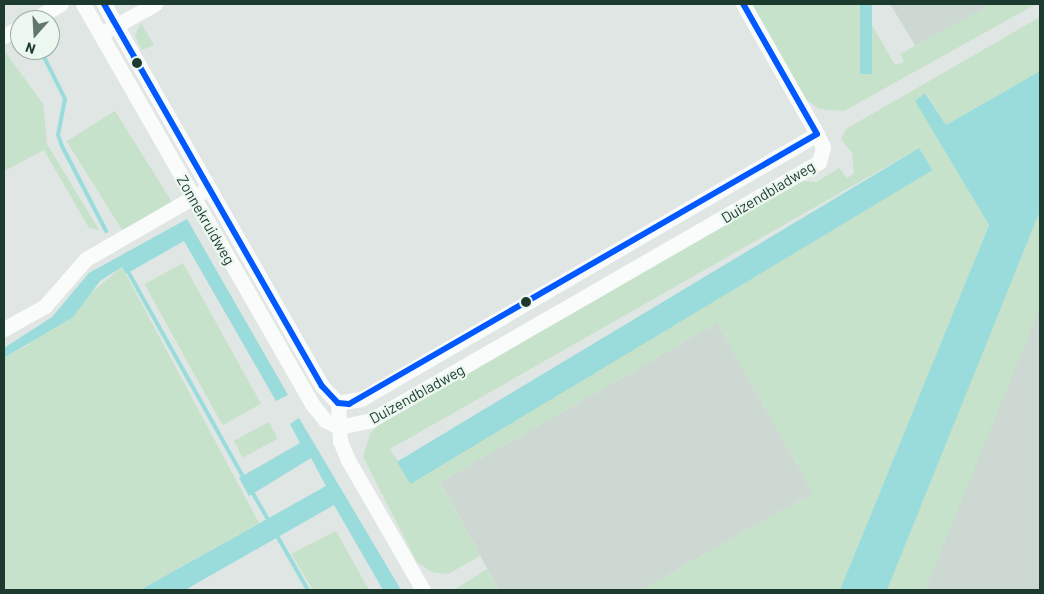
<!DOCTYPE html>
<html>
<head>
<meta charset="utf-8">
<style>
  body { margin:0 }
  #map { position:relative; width:1044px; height:594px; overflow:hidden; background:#e0e6e3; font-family:Barlow,sans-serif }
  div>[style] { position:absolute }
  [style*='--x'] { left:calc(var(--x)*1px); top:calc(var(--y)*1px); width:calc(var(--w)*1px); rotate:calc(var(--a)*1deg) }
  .built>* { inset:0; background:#cdd8d2 }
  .green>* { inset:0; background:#c6e2ca; transform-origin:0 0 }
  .water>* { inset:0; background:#9adcdb; transform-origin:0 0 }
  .stream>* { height:4px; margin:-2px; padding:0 2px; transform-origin:2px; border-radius:2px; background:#9adcdb }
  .minor>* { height:15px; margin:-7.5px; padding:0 7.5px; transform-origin:7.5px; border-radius:7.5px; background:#fafbfb }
  .bus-1>* { height:6px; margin:-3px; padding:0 3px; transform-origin:3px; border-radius:3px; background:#0059ff }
  .dots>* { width:14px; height:14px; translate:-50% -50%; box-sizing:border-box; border:2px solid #ecf7f0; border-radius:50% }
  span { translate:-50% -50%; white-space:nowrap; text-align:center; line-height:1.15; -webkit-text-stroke:4.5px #ecf7f0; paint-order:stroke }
  .street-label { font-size:15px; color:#1c3b2e }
  .frame { position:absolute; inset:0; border:5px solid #1c3b2e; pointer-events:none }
  .north { position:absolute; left:10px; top:10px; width:50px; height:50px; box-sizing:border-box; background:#ecf7f0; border:1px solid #99aca2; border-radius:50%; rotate:199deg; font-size:14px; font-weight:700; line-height:20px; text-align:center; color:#1c3b2e }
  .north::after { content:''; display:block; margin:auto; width:18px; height:22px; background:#61776d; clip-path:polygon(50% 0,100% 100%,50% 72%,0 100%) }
</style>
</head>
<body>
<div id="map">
  <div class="built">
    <div style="clip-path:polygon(890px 4px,991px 4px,916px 47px)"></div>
    <div style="clip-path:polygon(1040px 211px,1040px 590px,887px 590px)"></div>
    <div style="clip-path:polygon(717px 323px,813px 493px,641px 590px,499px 590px,440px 482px)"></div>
  </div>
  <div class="green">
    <div style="clip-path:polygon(751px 4px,860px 4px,895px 65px,904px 62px,900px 54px,991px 4px,1036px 4px,844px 111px,820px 109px,806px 100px)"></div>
    <div style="clip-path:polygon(evenodd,1040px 17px,1040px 71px,946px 125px,926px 93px,916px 101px,989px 225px,840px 590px,641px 590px,813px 493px,717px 323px,440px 482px,480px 556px,448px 574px,432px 572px,417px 562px,363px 457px,370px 434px,381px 421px,802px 181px,816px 182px,839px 168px,847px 178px,854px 174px,852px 153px,841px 139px,846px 129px,1040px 17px,919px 148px,932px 170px,404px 470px,390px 449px,919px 148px)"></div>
    <div style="clip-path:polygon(141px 23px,154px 45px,142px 50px,135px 36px)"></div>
    <div style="clip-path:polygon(4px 50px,43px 104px,47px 144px,99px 230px,89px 228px,44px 150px,4px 171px)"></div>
    <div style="left:115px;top:111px;width:119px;height:57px;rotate:58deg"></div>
    <div style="clip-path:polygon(1040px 211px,1040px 308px,925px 590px,887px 590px)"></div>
    <div style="left:183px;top:263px;width:161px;height:44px;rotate:61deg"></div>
    <div style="clip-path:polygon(122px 267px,259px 523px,140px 590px,4px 590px,4px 358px,28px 345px)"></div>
    <div style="left:269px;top:422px;width:19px;height:40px;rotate:62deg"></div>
    <div style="clip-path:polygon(336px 531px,369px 590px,313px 590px,291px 554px)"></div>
    <div style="clip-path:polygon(487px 569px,499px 590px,456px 590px,457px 588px)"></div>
  </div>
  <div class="water">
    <div style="left:860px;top:4px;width:12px;height:70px"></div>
    <div style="clip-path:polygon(1040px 71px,1040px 211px,887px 590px,840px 590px,989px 225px,915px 101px,925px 93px,946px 125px)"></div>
    <div style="left:919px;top:148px;width:26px;height:609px;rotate:59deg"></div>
    <div style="clip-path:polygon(187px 219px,288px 395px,276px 401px,184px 241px,126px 274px,122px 267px,100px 281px,73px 317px,4px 358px,4px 348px,52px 317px,89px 273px)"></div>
    <div style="clip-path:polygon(299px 418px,401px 590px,383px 590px,334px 505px,185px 590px,140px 590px,326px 486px,311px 458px,249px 496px,239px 478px,300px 443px,290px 424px)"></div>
  </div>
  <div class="stream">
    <div style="--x:43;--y:55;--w:49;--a:63.4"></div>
    <div style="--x:65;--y:99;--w:37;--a:101"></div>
    <div style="--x:58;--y:135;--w:12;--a:70"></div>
    <div style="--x:62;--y:146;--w:96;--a:62.6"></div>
    <div style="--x:126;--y:268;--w:243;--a:60.7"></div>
    <div style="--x:251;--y:490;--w:36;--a:60"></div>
    <div style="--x:276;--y:534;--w:64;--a:60.3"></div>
  </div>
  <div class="minor">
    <div style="--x:83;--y:4;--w:461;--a:60.2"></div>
    <div style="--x:312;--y:404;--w:21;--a:51"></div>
    <div style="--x:325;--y:420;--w:16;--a:27"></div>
    <div style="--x:339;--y:427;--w:33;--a:-12"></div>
    <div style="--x:371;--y:420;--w:517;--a:-29.94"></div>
    <div style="--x:819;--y:162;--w:16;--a:-75"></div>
    <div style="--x:823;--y:147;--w:14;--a:-115"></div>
    <div style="--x:817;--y:134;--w:150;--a:-119.6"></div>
    <div style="--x:104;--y:4;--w:440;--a:60.3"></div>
    <div style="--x:322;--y:386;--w:23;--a:47"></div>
    <div style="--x:338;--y:403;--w:23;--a:-10"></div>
    <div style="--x:361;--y:399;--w:527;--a:-30.16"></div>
    <div style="--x:32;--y:20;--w:33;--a:-29"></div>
    <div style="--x:108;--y:30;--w:54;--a:-29"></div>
    <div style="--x:4;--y:36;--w:18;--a:-29"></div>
    <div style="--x:4;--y:329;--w:47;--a:-29.3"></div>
    <div style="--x:45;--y:306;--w:62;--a:-48.9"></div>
    <div style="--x:86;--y:259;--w:134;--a:-30"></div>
    <div style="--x:338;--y:403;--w:38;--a:87"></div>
    <div style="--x:340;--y:441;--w:21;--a:67"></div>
    <div style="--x:348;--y:460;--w:150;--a:60"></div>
  </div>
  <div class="bus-1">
    <div style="--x:104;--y:4;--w:440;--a:60.3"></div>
    <div style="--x:322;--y:386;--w:23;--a:47"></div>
    <div style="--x:338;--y:403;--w:11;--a:5"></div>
    <div style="--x:349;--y:404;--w:540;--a:-29.98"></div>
    <div style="--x:817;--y:134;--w:150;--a:-119.6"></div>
  </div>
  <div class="dots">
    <div style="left:137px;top:63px;background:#1c3b2e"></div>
    <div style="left:526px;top:302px;background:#1c3b2e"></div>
  </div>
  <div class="street-label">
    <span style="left:768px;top:192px;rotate:-31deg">Duizendbladweg</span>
    <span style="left:206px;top:220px;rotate:60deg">Zonnekruidweg</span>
    <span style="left:417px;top:394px;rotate:-29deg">Duizendbladweg</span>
  </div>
  <div class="frame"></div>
  <div class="north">N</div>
</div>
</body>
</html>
